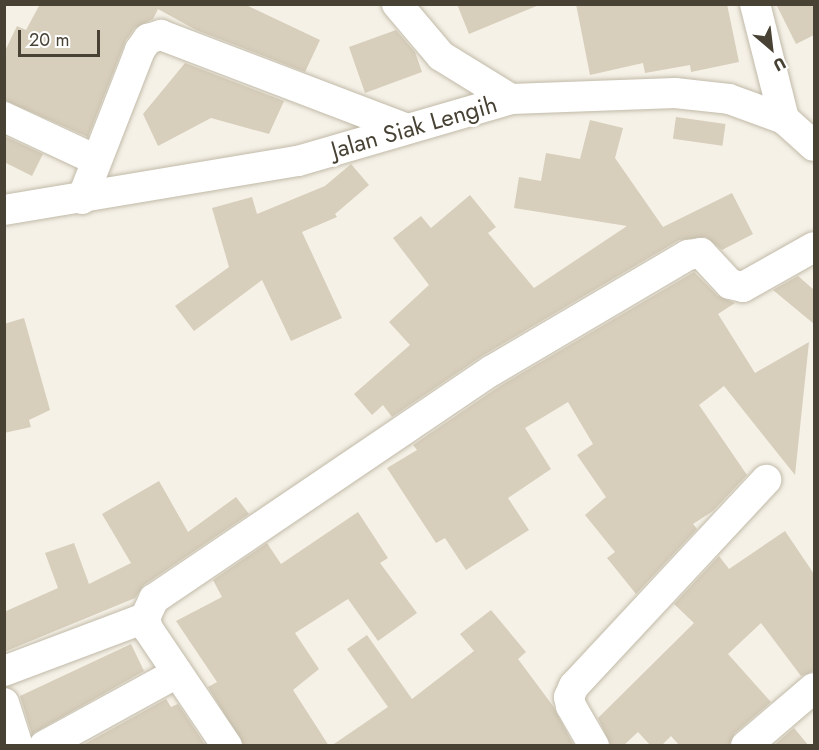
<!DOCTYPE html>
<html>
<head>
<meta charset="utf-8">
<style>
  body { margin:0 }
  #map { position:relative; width:819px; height:750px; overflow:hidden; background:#f5f1e7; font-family:Jost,sans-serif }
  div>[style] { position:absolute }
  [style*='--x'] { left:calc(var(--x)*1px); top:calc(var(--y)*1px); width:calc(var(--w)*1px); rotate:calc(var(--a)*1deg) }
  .building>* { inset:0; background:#d7cebb; transform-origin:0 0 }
  .roads { filter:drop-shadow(0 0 2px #c1baa8) drop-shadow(0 0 2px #c1baa8) }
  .minor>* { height:30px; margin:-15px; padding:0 15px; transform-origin:15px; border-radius:15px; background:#fff }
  span { translate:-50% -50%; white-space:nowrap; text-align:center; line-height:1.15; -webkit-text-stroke:6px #fff; paint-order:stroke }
  .street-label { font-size:24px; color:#484235 }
  .frame { position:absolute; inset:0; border:6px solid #484235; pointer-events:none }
  .north { position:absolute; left:741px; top:18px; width:60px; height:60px; -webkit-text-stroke:4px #fff; paint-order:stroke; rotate:152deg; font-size:16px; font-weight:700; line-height:24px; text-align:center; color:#484235 }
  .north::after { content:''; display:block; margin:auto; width:21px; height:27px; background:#484235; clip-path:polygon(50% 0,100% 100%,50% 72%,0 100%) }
  .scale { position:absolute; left:18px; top:30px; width:82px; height:27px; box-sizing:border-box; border:3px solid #484235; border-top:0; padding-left:8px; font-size:18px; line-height:21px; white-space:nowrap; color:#484235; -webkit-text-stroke:4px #fff; paint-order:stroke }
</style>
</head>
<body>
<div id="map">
  <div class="building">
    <div style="clip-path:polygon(40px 4px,244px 4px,320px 40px,305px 72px,196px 30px,158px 9px,153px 19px,135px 28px,126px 40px,88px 137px,4px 100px,4px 53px,17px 26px,26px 30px)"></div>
    <div style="clip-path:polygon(457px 4px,539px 4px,539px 5px,469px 34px)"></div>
    <div style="clip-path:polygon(576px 4px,727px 4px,739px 62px,691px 72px,690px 65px,645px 73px,643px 63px,590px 75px)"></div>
    <div style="clip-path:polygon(776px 4px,814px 4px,814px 35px,796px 44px)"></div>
    <div style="clip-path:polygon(396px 30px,415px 52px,422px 72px,365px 93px,349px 47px)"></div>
    <div style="clip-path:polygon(185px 63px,284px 101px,269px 134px,211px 118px,158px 146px,143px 114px)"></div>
    <div style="left:676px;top:117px;width:50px;height:22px;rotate:8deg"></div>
    <div style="clip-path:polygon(590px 120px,623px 128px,615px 158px,663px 227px,732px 193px,753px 234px,722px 250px,706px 237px,679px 240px,482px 356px,392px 417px,383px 405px,372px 415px,354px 394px,410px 345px,389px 322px,429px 285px,393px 238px,421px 216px,431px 228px,470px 195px,496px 227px,488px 233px,534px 288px,627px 226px,514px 208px,519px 177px,541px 181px,546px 153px,580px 159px)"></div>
    <div style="clip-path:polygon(4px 136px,43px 154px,32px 176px,4px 162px)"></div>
    <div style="clip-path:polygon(351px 164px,369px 185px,335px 214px,337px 217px,302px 232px,342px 318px,291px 341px,262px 280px,194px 331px,175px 306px,229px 267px,212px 208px,252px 197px,257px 214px,325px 186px)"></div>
    <div style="clip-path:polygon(694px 272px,718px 296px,735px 303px,718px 314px,755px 373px,809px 342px,795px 475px,724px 386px,699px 405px,747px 475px,713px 511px,693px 524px,697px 529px,636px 594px,607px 558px,615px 552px,585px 515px,606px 497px,577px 455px,593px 444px,568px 402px,525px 428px,551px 469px,508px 498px,529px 530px,466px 570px,445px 538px,436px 543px,387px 468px,417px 450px,413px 445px,500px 386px)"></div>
    <div style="clip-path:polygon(798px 276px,814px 290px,814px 324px,773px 290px)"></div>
    <div style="clip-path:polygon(24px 318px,50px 410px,29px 420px,31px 427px,4px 433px,4px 324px)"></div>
    <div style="clip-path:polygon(159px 481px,188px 532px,236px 497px,249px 514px,144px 585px,135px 598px,4px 652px,4px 612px,58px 588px,45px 553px,74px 543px,89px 584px,131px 563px,102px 514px)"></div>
    <div style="clip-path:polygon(358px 512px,388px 558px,380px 563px,417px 613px,378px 641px,348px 599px,295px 633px,319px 669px,293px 690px,329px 746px,244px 746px,208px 687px,217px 682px,176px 621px,222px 597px,213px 580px,267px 543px,281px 564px)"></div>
    <div style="clip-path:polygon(785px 531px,814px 574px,814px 671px,801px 676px,761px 623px,728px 654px,771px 702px,735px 733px,729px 746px,680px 746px,671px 736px,661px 746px,651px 746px,638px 732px,623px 746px,611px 746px,598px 718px,694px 623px,674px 604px,719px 556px,729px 569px)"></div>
    <div style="clip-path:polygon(491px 610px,526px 652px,518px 659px,553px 706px,574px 746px,331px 746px,388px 707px,347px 649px,367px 635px,412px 699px,474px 651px,460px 634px)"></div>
    <div style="clip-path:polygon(131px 644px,144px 671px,32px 734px,20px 696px)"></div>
    <div style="clip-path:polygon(166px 699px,171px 707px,178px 704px,206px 746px,81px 746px)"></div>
    <div style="clip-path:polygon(794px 728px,809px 746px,773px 746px)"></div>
  </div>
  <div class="roads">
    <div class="minor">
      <div style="--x:397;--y:4;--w:68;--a:49.8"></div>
      <div style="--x:441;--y:56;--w:82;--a:31.6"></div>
      <div style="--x:755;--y:4;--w:119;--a:75.8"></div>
      <div style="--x:4;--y:117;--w:99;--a:25"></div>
      <div style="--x:82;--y:199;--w:160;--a:-68.7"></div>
      <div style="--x:140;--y:50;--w:14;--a:-54"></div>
      <div style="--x:148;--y:39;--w:14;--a:-17"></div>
      <div style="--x:161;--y:35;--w:260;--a:20.9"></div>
      <div style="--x:4;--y:210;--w:298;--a:-9.5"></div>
      <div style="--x:298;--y:161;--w:222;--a:-16.2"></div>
      <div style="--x:511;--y:99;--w:164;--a:-2.1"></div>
      <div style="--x:675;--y:93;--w:54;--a:6.3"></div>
      <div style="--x:729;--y:99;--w:59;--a:20"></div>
      <div style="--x:784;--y:119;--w:40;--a:42"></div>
      <div style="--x:4;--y:671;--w:151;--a:-20.6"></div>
      <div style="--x:4;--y:703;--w:45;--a:72"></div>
      <div style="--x:44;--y:746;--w:152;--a:-28.8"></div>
      <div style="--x:227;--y:746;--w:141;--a:-124"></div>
      <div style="--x:148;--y:629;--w:11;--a:-105"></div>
      <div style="--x:145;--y:618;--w:21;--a:-65"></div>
      <div style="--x:154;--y:599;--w:407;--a:-34.1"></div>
      <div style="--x:491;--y:371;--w:229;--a:-30.5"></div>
      <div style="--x:688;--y:255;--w:13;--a:-9"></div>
      <div style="--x:701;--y:253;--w:42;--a:46.9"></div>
      <div style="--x:730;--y:284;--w:13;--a:13"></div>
      <div style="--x:743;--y:287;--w:81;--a:-29.4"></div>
      <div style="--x:594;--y:746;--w:46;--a:-119.9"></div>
      <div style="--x:571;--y:706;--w:9;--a:-103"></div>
      <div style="--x:569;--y:697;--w:12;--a:-66"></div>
      <div style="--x:574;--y:686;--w:282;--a:-47"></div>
      <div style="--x:746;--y:746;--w:89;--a:-40.5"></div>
    </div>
  </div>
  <div class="street-label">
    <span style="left:414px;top:127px;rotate:-16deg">Jalan Siak Lengih</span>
  </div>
  <div class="frame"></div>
  <div class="north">U</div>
  <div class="scale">20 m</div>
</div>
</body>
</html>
